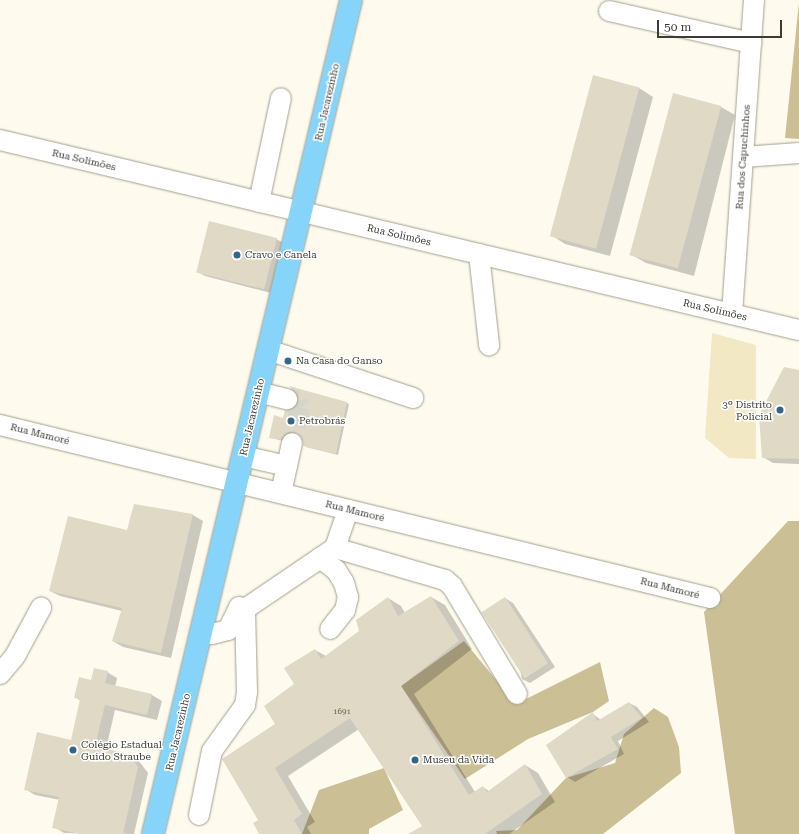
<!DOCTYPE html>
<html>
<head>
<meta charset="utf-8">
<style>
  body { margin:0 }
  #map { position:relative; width:799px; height:834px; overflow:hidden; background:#fefbee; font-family:"Roboto Serif",serif }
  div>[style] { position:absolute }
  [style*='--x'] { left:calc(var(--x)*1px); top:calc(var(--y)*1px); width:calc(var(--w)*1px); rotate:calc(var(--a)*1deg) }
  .green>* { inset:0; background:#f2e8c4 }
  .forest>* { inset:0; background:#cbbf95 }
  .shadow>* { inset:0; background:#0003 }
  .building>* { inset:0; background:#dfd9c5; transform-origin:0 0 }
  .minor-tunnel>* { height:20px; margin-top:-10px; transform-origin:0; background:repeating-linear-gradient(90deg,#d7d5c9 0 20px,transparent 0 30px) }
  .roads { filter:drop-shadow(0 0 1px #a49f8c) drop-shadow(0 0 1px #a49f8c) }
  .minor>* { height:20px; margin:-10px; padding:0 10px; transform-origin:10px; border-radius:10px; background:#fff }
  .major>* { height:22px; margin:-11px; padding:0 11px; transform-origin:11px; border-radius:11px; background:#86d4fa }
  .dots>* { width:11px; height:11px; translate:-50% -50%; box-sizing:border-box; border:2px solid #fff; border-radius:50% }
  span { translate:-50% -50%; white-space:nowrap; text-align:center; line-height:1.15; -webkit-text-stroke:3px #fff; paint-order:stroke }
  .number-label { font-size:8px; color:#666258 }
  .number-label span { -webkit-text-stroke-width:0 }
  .street-label { font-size:10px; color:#3d3b33 }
  .poi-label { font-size:10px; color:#3d3b33 }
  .left { translate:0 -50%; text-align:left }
  .right { translate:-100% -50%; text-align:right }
  .scale { position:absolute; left:657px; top:20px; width:125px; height:18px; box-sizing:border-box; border:2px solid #3d3b33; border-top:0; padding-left:5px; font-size:12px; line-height:14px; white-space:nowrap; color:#3d3b33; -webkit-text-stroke:3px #fff; paint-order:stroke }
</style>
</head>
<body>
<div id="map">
  <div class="green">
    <div style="clip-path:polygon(712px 333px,756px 345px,756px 459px,729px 458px,705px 438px)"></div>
  </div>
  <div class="forest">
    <div style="clip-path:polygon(799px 2px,799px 139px,785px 138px)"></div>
    <div style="clip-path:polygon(788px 521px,799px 521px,799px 834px,735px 834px,704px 612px)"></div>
    <div style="clip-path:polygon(464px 641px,516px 704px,600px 662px,609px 701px,593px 712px,528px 739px,465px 779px,401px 686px)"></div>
    <div style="clip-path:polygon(654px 708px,668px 717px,679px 747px,681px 773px,603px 834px,497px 834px,496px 831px,517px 830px,566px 778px,615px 763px,624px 734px)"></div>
    <div style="clip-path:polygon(384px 768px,403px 810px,369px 829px,369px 834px,302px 834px,319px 790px)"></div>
  </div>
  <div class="shadow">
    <div style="clip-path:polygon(594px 76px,639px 88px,653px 97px,610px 256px,565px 244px,551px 235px)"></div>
    <div style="clip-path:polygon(674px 94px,721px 107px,735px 115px,694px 276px,646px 263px,632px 255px)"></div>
    <div style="clip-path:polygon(276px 239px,284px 243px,271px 293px,205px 276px,198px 272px)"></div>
    <div style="clip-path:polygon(799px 371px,799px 464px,773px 463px,763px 457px)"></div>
    <div style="clip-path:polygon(347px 403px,349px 404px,338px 455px,306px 447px,304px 439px,297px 433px,291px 433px,283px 441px,272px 438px,284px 419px)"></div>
    <div style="clip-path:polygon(135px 505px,193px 515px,203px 521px,171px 658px,123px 647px,113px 641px,122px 611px,60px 596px,50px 591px,127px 531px)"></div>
    <div style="clip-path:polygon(431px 597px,445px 605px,472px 649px,414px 694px,475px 792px,483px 787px,489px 791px,525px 765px,538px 773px,555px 802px,509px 834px,410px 834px,424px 826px,359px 729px,288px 776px,315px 822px,307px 827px,311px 834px,260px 834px,259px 820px,276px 724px,315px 650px,326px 656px,361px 631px,388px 598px,401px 606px,405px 613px)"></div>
    <div style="clip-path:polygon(505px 598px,513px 603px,555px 667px,530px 683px,522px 679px)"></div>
    <div style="clip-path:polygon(107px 672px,117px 678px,115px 687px,152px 695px,162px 701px,157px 720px,115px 710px,106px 749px,128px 755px,139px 761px,148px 773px,134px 834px,64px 833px,54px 827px,60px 800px,35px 795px,25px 789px,72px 741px,81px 701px,75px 697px,92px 681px)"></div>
    <div style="clip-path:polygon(629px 703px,637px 707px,649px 722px,618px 741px,624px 754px,575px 782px,567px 777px,593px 714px,601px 720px)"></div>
  </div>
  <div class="building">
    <div style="left:593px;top:75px;width:48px;height:167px;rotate:15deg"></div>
    <div style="left:673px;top:93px;width:50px;height:168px;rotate:15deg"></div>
    <div style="left:209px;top:221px;width:70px;height:53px;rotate:14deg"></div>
    <div style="clip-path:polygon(784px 367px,799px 370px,799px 459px,762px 458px,759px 415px)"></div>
    <div style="clip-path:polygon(289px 386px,347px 402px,336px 454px,303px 446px,303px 439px,295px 432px,288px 432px,281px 440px,269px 438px,274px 415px,283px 418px,285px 410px,291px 410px,298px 402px,298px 395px)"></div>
    <div style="clip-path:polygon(134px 504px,193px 514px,161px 653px,112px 641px,122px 608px,49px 591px,68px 516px,127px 530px)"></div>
    <div style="clip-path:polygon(431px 596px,459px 641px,401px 686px,469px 795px,483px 786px,487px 792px,525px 764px,542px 794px,485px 834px,408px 834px,422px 826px,350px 718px,275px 768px,302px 814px,294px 820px,302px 834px,259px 834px,253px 823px,258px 820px,222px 759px,275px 724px,264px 706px,294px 684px,284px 668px,315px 649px,321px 659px,359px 631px,356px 620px,388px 597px,398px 616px)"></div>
    <div style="left:505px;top:597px;width:79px;height:28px;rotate:57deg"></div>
    <div style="clip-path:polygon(94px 668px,108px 671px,105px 683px,152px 694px,147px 715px,105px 705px,95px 746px,129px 754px,138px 767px,123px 834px,80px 834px,52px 828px,59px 797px,24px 790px,37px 732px,71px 740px,80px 699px,74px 698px,79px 677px,91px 680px)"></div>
    <div style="clip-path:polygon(629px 702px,642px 718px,611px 737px,618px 749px,566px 778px,546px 745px,593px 712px,597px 721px)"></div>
  </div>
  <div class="minor-tunnel">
    <div style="--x:287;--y:399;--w:11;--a:10"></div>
    <div style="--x:298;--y:401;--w:6;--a:72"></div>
    <div style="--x:300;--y:407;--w:37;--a:103"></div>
  </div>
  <div class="roads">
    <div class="minor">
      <div style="--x:609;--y:11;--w:146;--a:12.7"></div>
      <div style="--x:0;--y:140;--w:821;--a:13.38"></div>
      <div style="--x:743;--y:157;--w:56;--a:-4.1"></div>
      <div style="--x:259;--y:202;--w:106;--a:-78.1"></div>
      <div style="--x:479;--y:254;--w:92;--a:83.7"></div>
      <div style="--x:732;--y:314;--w:315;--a:-86"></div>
      <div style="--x:268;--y:350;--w:153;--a:18.3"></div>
      <div style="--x:258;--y:392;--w:30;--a:14"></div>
      <div style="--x:0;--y:425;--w:731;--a:13.69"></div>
      <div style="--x:243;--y:456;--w:45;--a:12.8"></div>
      <div style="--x:281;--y:493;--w:51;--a:-77.6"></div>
      <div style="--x:348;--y:510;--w:40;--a:108.9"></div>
      <div style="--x:335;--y:548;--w:115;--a:16.2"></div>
      <div style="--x:445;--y:580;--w:9;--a:41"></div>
      <div style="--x:452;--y:586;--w:126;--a:59"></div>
      <div style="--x:320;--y:558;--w:20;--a:37"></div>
      <div style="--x:336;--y:570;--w:15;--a:58"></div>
      <div style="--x:344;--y:583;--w:15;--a:74"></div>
      <div style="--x:348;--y:597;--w:13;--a:103"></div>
      <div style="--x:345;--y:610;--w:24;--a:128"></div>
      <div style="--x:201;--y:634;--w:11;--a:0"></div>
      <div style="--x:212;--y:634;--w:16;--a:-14"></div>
      <div style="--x:228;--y:630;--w:25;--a:-64"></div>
      <div style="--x:239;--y:607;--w:6;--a:18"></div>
      <div style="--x:245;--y:609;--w:109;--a:-34.1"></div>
      <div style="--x:0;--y:674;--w:23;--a:-50"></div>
      <div style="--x:15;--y:656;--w:55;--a:-61.6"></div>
      <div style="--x:199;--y:815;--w:65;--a:-78.5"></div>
      <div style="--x:212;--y:751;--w:57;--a:-54.3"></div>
      <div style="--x:245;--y:705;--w:13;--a:-81"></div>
      <div style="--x:247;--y:692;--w:83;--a:-91.4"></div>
    </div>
    <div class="major">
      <div style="--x:153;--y:834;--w:857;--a:-76.64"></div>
    </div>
  </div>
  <div class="dots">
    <div style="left:237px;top:255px;background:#346784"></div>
    <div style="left:288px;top:361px;background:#346784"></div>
    <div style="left:780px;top:410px;background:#346784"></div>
    <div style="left:291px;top:421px;background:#346784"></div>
    <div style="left:73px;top:750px;background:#346784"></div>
    <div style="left:415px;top:760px;background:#346784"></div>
  </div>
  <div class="number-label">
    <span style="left:342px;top:712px">1691</span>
  </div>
  <div class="street-label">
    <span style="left:327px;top:102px;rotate:-77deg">Rua Jacarezinho</span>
    <span style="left:743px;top:157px;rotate:-86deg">Rua dos Capuchinhos</span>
    <span style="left:84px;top:160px;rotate:13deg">Rua Solimões</span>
    <span style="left:399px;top:235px;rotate:13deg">Rua Solimões</span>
    <span style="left:715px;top:310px;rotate:13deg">Rua Solimões</span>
    <span style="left:252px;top:417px;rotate:-77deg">Rua Jacarezinho</span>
    <span style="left:40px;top:434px;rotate:14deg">Rua Mamoré</span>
    <span style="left:355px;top:511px;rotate:14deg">Rua Mamoré</span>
    <span style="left:670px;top:588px;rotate:14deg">Rua Mamoré</span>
    <span style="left:178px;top:732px;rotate:-77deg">Rua Jacarezinho</span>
  </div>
  <div class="poi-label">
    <span class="left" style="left:245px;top:255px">Cravo e Canela</span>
    <span class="left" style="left:296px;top:361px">Na Casa do Ganso</span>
    <span class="right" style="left:772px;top:410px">3º Distrito<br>Policial</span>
    <span class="left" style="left:299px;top:421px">Petrobrás</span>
    <span class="left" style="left:81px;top:750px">Colégio Estadual<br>Guido Straube</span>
    <span class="left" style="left:423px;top:760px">Museu da Vida</span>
  </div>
  <div class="scale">50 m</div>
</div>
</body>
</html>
